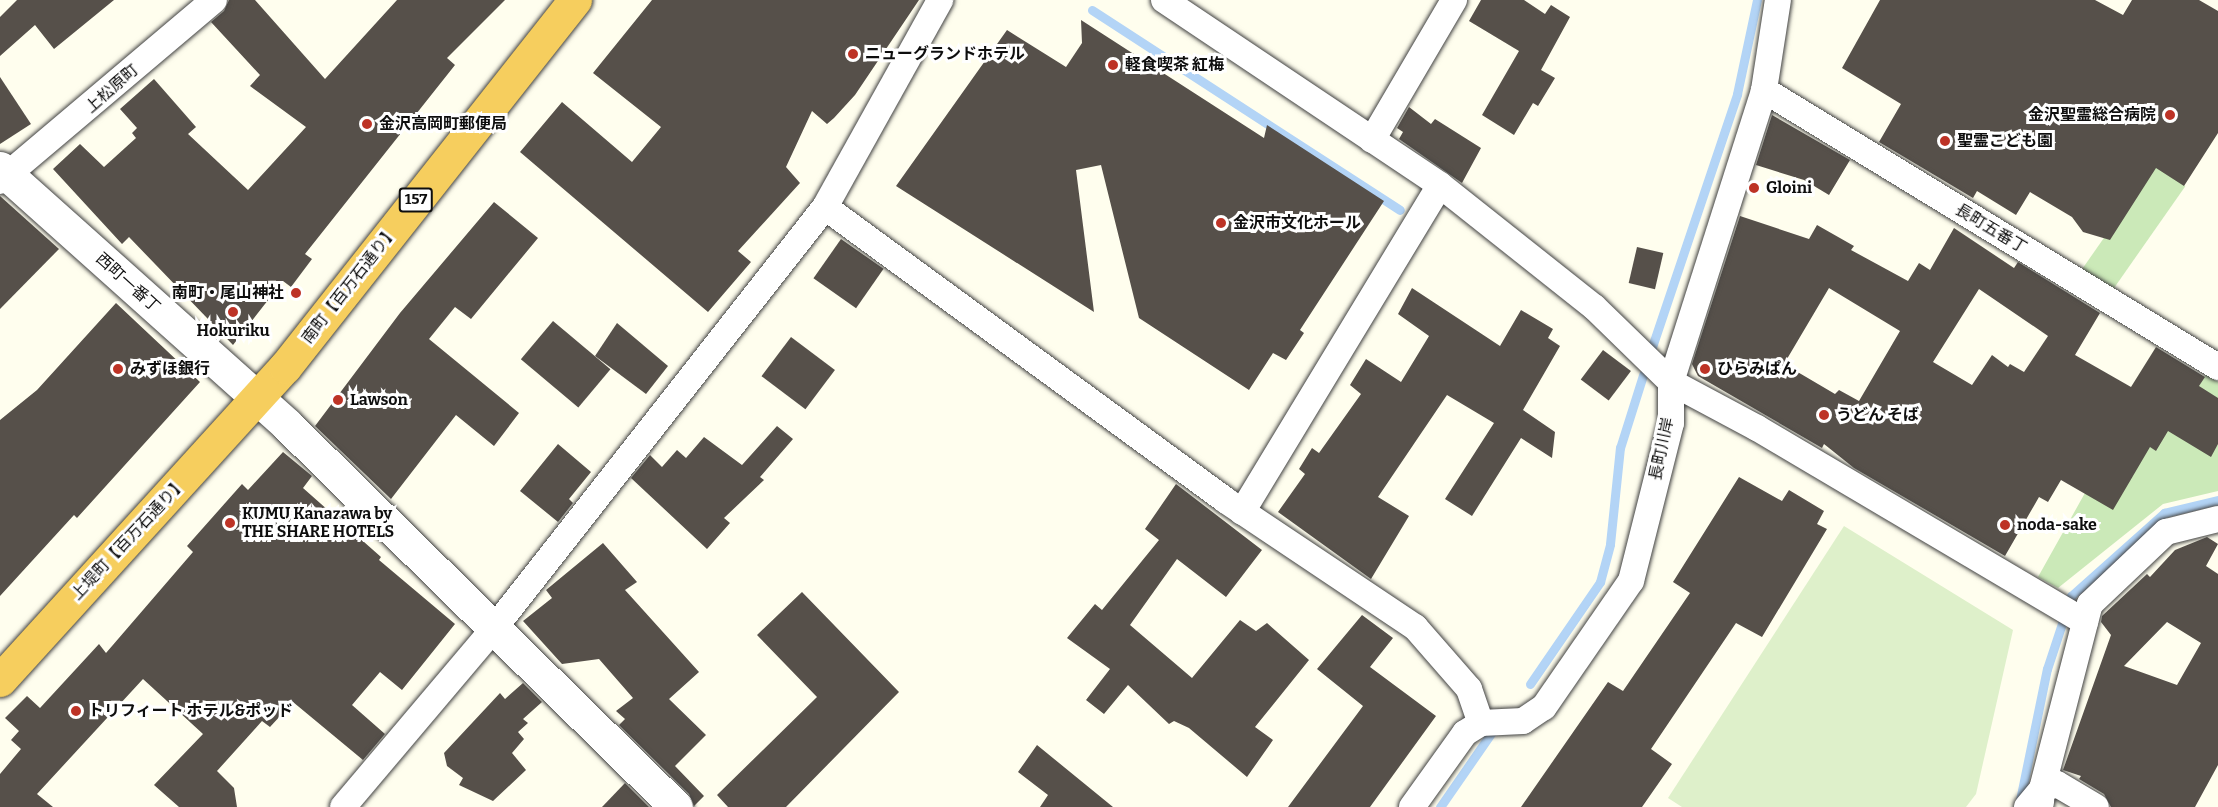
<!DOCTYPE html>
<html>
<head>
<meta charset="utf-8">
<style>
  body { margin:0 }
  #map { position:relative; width:2218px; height:807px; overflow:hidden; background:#fffeee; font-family:Bitter,"Noto Sans JP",serif }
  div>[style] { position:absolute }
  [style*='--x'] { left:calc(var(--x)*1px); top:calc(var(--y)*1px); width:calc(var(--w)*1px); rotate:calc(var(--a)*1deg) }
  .green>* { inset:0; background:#cbe9b8; transform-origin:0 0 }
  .pitch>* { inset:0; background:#def0ca }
  .stream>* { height:9px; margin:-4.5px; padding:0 4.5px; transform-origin:4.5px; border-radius:4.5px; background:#b3d4f6 }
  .building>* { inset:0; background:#56504a; transform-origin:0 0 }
  .roads { filter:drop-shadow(0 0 2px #414141) drop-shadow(0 0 2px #414141) }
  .minor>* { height:26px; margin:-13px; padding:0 13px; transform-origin:13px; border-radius:13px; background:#fff }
  .tertiary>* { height:33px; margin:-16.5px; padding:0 16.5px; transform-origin:16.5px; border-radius:16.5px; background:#fff }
  .trunk>* { height:33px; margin:-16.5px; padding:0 16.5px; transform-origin:16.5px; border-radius:16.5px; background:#f6ce5e }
  .dots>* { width:16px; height:16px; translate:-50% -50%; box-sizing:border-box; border:3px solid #fff; border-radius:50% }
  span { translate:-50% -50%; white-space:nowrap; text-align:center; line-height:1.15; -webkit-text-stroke:6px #fff; paint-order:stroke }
  .shield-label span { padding:2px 4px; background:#fff; border:2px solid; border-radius:4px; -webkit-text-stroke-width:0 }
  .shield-label { font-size:15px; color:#0e0e0e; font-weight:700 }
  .poi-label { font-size:16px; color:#0e0e0e; font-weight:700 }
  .left { translate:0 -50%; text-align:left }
  .right { translate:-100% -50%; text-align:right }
  .street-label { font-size:16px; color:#0e0e0e }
</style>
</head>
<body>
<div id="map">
  <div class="green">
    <div style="left:2155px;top:165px;width:37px;height:130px;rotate:35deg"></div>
    <div style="clip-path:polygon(2206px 374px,2218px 382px,2218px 491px,2163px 504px,2058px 588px,2038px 577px,2109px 450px,2177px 422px)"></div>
  </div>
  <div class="pitch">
    <div style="clip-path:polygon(1844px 526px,2013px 630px,1976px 794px,1966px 807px,1682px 807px,1668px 798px)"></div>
  </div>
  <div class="stream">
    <div style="--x:1092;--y:10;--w:367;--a:33"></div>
    <div style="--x:1652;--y:347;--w:267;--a:-71.4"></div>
    <div style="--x:1737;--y:94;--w:96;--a:-78"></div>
    <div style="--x:1530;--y:684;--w:124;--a:-55.5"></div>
    <div style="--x:1600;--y:582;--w:39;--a:-75"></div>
    <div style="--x:1610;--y:544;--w:97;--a:-84.1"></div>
    <div style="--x:1620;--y:448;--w:77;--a:-72.5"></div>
    <div style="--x:2020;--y:800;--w:134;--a:-78.4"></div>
    <div style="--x:2047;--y:669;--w:77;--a:-71.8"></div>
    <div style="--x:2071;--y:596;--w:125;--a:-41.7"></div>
    <div style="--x:2164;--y:513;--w:56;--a:-13.5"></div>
    <div style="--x:1440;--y:807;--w:91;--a:-55.3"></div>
  </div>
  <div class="building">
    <div style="clip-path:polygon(17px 0,114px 0,54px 49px,35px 25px,0 56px,0 17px)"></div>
    <div style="clip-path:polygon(229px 0,255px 0,325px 79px,397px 0,505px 0,447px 58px,455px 65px,305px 254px,312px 259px,291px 287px,283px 281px,233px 345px,129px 237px,122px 244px,53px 169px,80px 144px,104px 167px,136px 138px,132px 133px,137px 128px,120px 109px,154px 79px,196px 127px,188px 134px,248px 190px,306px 127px,250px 86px,260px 75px,211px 22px,224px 11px)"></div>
    <div style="clip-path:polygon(652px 0,919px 0,855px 95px,834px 118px,827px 124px,812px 111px,786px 167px,800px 183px,738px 251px,751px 262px,708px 312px,520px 152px,562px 102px,632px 162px,661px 127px,593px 73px)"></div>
    <div style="clip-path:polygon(1481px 0,1524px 0,1545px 14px,1551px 5px,1570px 17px,1541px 70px,1555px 78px,1538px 106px,1533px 103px,1514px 135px,1482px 115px,1519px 51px,1469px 21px)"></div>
    <div style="clip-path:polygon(1880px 0,2095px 0,2123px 15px,2132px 0,2199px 0,2218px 11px,2218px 133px,2184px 186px,2156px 168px,2110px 240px,2083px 232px,2072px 217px,2030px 192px,2016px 215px,1977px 191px,1973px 198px,1879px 142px,1901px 104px,1842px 68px)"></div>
    <div style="clip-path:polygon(1081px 20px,1264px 138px,1267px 125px,1384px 201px,1300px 330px,1304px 333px,1286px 360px,1273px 353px,1249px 390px,1139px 318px,1101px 165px,1076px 170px,1094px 312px,896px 186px,1007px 30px,1066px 67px,1082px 43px)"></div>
    <div style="clip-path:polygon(0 77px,31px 124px,0 144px)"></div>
    <div style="clip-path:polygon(1409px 107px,1431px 124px,1435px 119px,1481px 148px,1462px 183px,1399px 139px,1403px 132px,1397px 128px)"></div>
    <div style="clip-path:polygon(1772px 115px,1850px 160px,1829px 195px,1804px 180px,1756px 165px)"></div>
    <div style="clip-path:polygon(0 196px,59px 249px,0 309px)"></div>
    <div style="clip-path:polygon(494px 202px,538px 238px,471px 319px,455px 307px,429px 339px,519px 413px,494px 446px,456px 415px,391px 499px,315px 426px,400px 313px)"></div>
    <div style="clip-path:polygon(evenodd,1740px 216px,1809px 239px,1817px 225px,1854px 246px,1851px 250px,1908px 281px,1919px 263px,1930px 270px,1954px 228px,2014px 268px,2018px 262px,2100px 313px,2075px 355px,2131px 387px,2156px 347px,2205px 377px,2199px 386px,2218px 398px,2218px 444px,2211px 457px,2168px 431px,2156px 451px,2150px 447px,2113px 510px,2061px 480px,2048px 502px,2039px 497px,2005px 556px,1854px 468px,1824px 444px,1822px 448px,1698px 376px,1692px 364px,1740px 216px,1829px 288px,1900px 331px,1859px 401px,1839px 390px,1835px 394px,1784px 364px,1829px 288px,1740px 216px,1979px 289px,2048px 336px,2024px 372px,2010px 364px,2008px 367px,1992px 355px,1972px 385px,1933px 362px,1979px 289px)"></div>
    <div style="left:841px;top:239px;width:52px;height:48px;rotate:35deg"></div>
    <div style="left:1637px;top:247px;width:27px;height:37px;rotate:13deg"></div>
    <div style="clip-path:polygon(1412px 288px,1500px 346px,1521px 310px,1553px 329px,1548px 338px,1560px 346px,1523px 410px,1555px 432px,1552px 458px,1521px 438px,1472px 516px,1445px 499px,1494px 423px,1447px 395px,1378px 497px,1409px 516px,1371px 579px,1278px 512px,1305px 474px,1299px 469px,1312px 448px,1319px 453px,1361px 394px,1350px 385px,1366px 359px,1401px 382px,1429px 336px,1398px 314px)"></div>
    <div style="clip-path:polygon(116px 303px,200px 382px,77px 518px,74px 515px,0 596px,0 420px,37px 390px)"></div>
    <div style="left:553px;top:321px;width:75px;height:50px;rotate:40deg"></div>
    <div style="clip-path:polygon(617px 323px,668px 366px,646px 394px,595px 356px)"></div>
    <div style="left:791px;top:337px;width:55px;height:49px;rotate:37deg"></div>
    <div style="left:1603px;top:350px;width:35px;height:37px;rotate:37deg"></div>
    <div style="clip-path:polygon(777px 426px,793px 439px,760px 477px,764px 480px,724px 518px,730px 523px,707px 549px,631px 478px,650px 455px,662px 467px,677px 450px,686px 458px,704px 437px,742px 465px)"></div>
    <div style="clip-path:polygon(558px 444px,591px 472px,569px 499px,573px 503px,558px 522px,520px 491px)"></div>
    <div style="clip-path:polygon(283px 452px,312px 476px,303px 488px,381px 557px,379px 560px,455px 624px,402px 690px,380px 672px,352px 705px,385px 734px,363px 760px,293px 702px,270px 727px,262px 721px,217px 771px,234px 788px,237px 807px,179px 807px,154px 785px,203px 734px,143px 679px,37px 794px,53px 807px,0 807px,0 774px,21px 749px,11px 740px,19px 731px,5px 718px,27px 696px,40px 708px,99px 644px,106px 653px,193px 552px,187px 546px,242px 484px,248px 490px)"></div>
    <div style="clip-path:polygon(1739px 477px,1782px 501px,1789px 490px,1824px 511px,1817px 524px,1827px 529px,1762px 637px,1736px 623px,1651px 749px,1672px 764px,1642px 807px,1521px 807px,1608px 682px,1623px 691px,1690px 593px,1673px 582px)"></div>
    <div style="clip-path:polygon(1176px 484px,1262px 550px,1226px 597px,1177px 559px,1130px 625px,1192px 678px,1240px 620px,1256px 631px,1267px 623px,1309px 660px,1255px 727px,1273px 740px,1247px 777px,1189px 728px,1174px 721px,1169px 724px,1128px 685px,1104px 714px,1086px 700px,1110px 669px,1067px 638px,1095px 604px,1102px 610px,1159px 540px,1145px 529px)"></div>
    <div style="clip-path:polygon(evenodd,2207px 537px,2218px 544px,2206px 566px,2218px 574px,2218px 765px,2195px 807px,2111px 807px,2104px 794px,2079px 779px,2081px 776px,2063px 770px,2111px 635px,2101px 622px,2102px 616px,2147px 574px,2150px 577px,2175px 550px,2207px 537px,2167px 622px,2201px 643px,2177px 685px,2124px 666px,2167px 622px)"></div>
    <div style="clip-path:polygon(603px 543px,637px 582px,625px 590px,699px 672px,669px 699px,706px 735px,675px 766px,704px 796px,694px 806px,689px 794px,619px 725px,625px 719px,616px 711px,633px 698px,599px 659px,562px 664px,523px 621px,552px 598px,546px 590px)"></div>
    <div style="clip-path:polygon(802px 592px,899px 692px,786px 807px,728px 807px,717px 795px,817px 697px,757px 635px)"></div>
    <div style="clip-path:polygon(1362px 615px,1393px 638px,1370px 667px,1436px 716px,1370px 807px,1288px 807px,1363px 706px,1317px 669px)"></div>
    <div style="clip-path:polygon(523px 683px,542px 702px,523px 719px,528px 723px,518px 732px,524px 739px,512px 753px,526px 770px,493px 801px,459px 785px,463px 778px,447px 766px,444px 753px,500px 693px,505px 699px)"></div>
    <div style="clip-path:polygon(1037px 745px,1113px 807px,1040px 807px,1048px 795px,1018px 772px)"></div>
    <div style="clip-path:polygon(625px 783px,649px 807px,602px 807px)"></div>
  </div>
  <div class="roads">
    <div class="minor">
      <div style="--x:1164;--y:0;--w:332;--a:33.8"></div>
      <div style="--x:1440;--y:185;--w:196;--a:38.4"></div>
      <div style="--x:1594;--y:307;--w:107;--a:44.2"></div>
      <div style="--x:1671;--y:382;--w:98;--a:28.1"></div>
      <div style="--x:1757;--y:428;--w:381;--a:30.6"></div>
      <div style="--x:1764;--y:90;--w:532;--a:31.39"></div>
      <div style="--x:1372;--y:140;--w:162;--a:-59.6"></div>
      <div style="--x:0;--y:181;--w:280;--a:-40.2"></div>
      <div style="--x:825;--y:207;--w:496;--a:36.2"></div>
      <div style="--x:1225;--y:500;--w:229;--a:33.8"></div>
      <div style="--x:1415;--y:627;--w:82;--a:48.9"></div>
      <div style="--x:1469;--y:689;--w:36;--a:71"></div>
      <div style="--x:1242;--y:512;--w:382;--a:-58.8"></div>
      <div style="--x:2041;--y:802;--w:13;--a:-86"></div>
      <div style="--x:2042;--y:789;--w:16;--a:-18"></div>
      <div style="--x:2057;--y:784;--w:45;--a:30.5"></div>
      <div style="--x:343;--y:807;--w:237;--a:-49.8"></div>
      <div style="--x:496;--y:626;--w:533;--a:-51.86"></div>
      <div style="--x:825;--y:207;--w:237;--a:-60.9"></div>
      <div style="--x:1412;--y:807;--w:91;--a:-54.4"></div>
      <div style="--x:1465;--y:733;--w:19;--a:-32"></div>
      <div style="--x:1481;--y:723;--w:42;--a:-2.7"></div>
      <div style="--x:1523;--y:721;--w:25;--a:-34"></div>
      <div style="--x:1544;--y:707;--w:153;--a:-55.4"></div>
      <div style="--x:1631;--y:581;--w:163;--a:-75.8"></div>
      <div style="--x:1671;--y:423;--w:41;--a:-90"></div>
      <div style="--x:1671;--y:382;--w:306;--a:-72.3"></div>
      <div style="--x:1764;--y:90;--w:91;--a:-81.2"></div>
      <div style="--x:2027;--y:807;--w:23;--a:-50"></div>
      <div style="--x:2042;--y:789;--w:191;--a:-75.5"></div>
      <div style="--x:2090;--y:604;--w:105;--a:-43.5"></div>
      <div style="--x:2166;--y:532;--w:54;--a:-14"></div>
    </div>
    <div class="tertiary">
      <div style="--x:0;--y:168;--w:385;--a:41.8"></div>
      <div style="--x:287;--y:425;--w:545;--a:44.48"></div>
    </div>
    <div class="trunk">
      <div style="--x:0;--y:680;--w:423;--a:-47.7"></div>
      <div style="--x:285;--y:367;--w:468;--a:-51.7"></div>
    </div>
  </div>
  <div class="dots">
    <div style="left:853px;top:54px;background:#bd3326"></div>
    <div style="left:1113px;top:65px;background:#bd3326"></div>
    <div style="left:2170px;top:115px;background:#bd3326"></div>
    <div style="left:367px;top:124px;background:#bd3326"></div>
    <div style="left:1945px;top:141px;background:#bd3326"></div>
    <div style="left:1754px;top:188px;background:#bd3326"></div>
    <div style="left:1221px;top:223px;background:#bd3326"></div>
    <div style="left:296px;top:293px;background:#bd3326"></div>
    <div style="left:233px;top:312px;background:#bd3326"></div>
    <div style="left:118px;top:369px;background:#bd3326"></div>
    <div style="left:1705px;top:369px;background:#bd3326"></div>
    <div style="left:338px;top:400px;background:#bd3326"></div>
    <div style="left:1824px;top:415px;background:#bd3326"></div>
    <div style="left:230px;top:523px;background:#bd3326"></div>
    <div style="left:2005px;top:525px;background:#bd3326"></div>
    <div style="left:76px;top:711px;background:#bd3326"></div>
  </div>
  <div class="shield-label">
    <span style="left:416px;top:200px">157</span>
  </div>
  <div class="poi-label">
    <span class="left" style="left:865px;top:54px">ニューグランドホテル</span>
    <span class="left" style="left:1125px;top:65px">軽食喫茶 紅梅</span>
    <span class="right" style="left:2156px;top:115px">金沢聖霊総合病院</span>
    <span class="left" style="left:379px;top:124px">金沢高岡町郵便局</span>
    <span class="left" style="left:1957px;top:141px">聖霊こども園</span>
    <span class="left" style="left:1766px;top:188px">Gloini</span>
    <span class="left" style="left:1233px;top:223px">金沢市文化ホール</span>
    <span class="right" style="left:284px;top:293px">南町・尾山神社</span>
    <span style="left:233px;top:331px">Hokuriku</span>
    <span class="left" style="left:130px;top:369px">みずほ銀行</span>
    <span class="left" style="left:1717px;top:369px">ひらみぱん</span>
    <span class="left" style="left:350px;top:400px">Lawson</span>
    <span class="left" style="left:1836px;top:415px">うどん そば</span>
    <span class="left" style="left:242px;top:523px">KUMU Kanazawa by<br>THE SHARE HOTELS</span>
    <span class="left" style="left:2017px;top:525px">noda-sake</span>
    <span class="left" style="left:88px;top:711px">トリフィート ホテル&amp;ポッド</span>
  </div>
  <div class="street-label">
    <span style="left:112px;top:89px;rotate:-41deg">上松原町</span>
    <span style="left:1991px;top:229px;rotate:31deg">長町五番丁</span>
    <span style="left:128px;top:283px;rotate:42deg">西町一番丁</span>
    <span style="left:350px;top:285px;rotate:-52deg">南町【百万石通り】</span>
    <span style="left:1662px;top:449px;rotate:-78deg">長町川岸</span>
    <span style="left:129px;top:539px;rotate:-47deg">上堤町【百万石通り】</span>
  </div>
</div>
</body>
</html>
